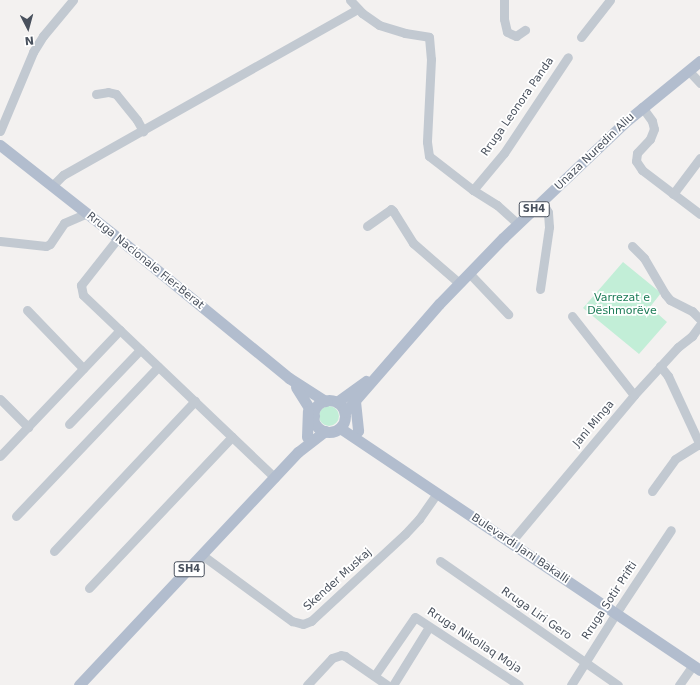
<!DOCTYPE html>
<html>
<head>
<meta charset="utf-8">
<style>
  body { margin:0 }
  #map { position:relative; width:700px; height:685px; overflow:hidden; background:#f3f1f0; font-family:"DejaVu Sans",sans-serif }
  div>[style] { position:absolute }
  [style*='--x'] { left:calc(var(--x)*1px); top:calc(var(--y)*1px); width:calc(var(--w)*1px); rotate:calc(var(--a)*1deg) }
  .green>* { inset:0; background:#c2eed7 }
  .round { border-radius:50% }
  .minor>* { height:9px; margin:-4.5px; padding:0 4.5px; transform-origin:4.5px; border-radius:4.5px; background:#c2c9d1 }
  .major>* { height:11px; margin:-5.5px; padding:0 5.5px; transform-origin:5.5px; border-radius:5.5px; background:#b2bdce }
  .major>.ring { margin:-5.5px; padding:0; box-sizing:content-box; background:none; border:11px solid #b2bdce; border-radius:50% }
  span { translate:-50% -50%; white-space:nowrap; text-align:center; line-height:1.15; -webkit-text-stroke:3.5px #fff; paint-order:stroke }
  .shield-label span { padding:1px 3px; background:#fff; border:1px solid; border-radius:3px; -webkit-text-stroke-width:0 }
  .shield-label { font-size:10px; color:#49515d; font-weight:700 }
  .street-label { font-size:11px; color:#49515d }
  .park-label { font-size:11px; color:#1c7c57 }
  .north { position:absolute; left:8px; top:8px; width:40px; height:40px; -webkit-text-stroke:3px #fff; paint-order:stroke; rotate:174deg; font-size:11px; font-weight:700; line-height:16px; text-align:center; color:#49515d }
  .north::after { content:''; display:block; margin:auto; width:14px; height:18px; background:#49515d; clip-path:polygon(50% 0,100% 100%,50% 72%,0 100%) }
</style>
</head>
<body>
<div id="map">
  <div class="green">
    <div style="clip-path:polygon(623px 262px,661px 293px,650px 307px,667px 322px,639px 354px,583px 308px)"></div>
    <div class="round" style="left:319px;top:406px;width:20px;height:20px"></div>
  </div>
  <div class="minor">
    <div style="--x:350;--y:0;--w:18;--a:47"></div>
    <div style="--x:362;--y:13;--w:21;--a:35"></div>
    <div style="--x:379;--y:25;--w:27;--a:17"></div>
    <div style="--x:405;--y:33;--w:24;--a:9"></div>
    <div style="--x:429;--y:37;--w:22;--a:85"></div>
    <div style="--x:431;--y:59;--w:83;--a:92.8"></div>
    <div style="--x:427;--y:142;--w:14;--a:82"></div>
    <div style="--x:429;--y:156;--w:56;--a:37.7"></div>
    <div style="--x:473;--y:190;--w:28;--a:32"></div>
    <div style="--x:497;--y:205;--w:28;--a:42"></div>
    <div style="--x:504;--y:0;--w:19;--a:90"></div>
    <div style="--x:504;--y:19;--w:13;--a:77"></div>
    <div style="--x:507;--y:32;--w:10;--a:24"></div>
    <div style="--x:516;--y:36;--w:11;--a:-34"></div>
    <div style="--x:581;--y:37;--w:47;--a:-51.9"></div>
    <div style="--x:688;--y:70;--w:18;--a:47"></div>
    <div style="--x:96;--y:94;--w:12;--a:-9"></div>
    <div style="--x:108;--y:92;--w:8;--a:14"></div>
    <div style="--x:116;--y:94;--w:33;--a:51"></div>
    <div style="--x:137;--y:120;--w:13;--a:61"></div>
    <div style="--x:642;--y:107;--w:17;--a:54"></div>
    <div style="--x:652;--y:121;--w:8;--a:76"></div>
    <div style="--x:654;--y:129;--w:11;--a:112"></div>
    <div style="--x:650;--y:139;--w:19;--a:133"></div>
    <div style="--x:637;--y:153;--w:8;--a:97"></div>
    <div style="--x:636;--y:161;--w:11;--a:56"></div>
    <div style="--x:642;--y:170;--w:73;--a:37.2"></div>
    <div style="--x:0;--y:131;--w:86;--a:-67.3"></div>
    <div style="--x:33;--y:52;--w:19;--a:-58"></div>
    <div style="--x:43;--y:36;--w:47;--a:-50.2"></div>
    <div style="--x:52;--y:186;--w:16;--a:-45"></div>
    <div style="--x:63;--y:175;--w:338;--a:-29.4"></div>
    <div style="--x:473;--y:190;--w:48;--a:-50"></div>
    <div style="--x:504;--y:153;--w:115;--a:-56.3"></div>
    <div style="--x:673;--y:194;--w:45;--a:-53.1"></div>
    <div style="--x:367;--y:226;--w:29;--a:-35"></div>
    <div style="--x:391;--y:209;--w:3;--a:45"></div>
    <div style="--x:393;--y:211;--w:38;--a:58"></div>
    <div style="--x:413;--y:243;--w:61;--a:41"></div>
    <div style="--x:118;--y:238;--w:60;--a:128.2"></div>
    <div style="--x:81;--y:285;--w:10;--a:79"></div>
    <div style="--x:83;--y:295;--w:265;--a:43.6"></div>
    <div style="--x:0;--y:241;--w:46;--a:6.2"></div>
    <div style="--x:46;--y:246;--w:4;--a:-27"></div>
    <div style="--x:50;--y:244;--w:25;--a:-56"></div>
    <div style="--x:64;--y:223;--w:25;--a:-23"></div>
    <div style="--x:632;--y:246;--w:17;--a:45"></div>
    <div style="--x:644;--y:258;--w:42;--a:59.7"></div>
    <div style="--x:665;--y:294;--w:8;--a:50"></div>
    <div style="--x:670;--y:300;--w:25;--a:27"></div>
    <div style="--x:692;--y:311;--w:11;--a:45"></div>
    <div style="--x:469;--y:273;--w:57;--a:46.4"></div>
    <div style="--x:540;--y:289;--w:63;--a:-81.7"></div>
    <div style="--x:549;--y:227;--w:15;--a:-94"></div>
    <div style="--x:548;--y:212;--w:12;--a:-121"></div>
    <div style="--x:27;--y:310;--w:81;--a:46"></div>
    <div style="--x:572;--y:316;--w:100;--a:51.9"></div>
    <div style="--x:660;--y:366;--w:13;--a:51"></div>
    <div style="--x:668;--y:376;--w:76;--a:65.1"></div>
    <div style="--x:0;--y:399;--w:40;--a:45"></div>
    <div style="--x:69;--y:424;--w:103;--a:-46.2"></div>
    <div style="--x:0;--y:456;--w:174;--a:-46.4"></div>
    <div style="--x:652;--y:491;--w:39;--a:-54"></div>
    <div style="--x:675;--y:459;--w:28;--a:-32"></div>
    <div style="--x:16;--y:516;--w:206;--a:-46.4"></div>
    <div style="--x:510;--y:543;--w:193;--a:-50"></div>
    <div style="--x:634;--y:395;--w:65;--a:-47.5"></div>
    <div style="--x:678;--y:347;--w:18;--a:-38"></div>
    <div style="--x:692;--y:336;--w:14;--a:-54"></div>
    <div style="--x:54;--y:551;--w:206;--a:-46.8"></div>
    <div style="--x:202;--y:555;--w:112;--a:36.3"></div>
    <div style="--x:292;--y:621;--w:11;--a:15"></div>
    <div style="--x:303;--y:624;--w:9;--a:-21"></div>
    <div style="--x:311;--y:621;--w:128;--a:-42.8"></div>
    <div style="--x:405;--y:534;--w:21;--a:-47"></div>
    <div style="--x:419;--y:519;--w:32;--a:-55"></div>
    <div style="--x:440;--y:561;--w:217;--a:34.9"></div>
    <div style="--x:89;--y:588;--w:208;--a:-46.6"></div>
    <div style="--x:375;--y:675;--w:70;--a:-55.4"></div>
    <div style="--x:415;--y:617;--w:124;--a:33.2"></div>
    <div style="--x:307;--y:685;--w:37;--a:-47"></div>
    <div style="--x:332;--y:658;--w:9;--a:-18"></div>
    <div style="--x:341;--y:655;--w:4;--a:14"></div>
    <div style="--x:345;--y:656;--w:51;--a:34.6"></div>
    <div style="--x:393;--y:685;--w:68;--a:-58.2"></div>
    <div style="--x:571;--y:685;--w:92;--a:-57.9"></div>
    <div style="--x:620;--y:607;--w:92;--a:-56.5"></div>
    <div style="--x:679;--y:685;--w:24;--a:-55"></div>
  </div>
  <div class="major">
    <div style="--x:0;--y:145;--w:150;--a:38.2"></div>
    <div style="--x:118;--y:238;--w:221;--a:39.3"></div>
    <div style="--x:289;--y:378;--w:43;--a:32.6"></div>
    <div style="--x:296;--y:387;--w:34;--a:58"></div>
    <div class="ring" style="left:313px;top:400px;width:21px;height:21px"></div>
    <div style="--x:355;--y:401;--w:30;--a:84"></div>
    <div style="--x:337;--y:402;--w:36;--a:-36"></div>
    <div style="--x:345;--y:412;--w:143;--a:-49"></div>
    <div style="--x:439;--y:304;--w:92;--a:-45.9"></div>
    <div style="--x:503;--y:238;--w:167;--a:-43.5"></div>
    <div style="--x:624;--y:123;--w:98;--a:-39.2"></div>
    <div style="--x:340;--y:428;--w:434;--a:33.9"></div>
    <div style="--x:307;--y:437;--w:26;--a:-88"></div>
    <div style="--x:79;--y:685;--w:320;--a:-46.8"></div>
    <div style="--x:298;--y:452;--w:34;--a:-38"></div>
  </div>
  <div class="shield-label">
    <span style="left:534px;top:209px">SH4</span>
    <span style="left:189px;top:569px">SH4</span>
  </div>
  <div class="street-label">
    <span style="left:518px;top:107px;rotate:-55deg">Rruga Leonora Panda</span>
    <span style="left:595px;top:152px;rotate:-44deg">Unaza Nuredin Aliu</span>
    <span style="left:145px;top:261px;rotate:39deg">Rruga Nacionale Fier-Berat</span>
    <span style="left:594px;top:424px;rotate:-50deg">Jani Minga</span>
    <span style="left:520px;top:549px;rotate:34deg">Bulevardi Jani Bakalli</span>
    <span style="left:338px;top:580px;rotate:-42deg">Skender Muskaj</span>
    <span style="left:610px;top:601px;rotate:-57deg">Rruga Sotir Prifti</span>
    <span style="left:536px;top:614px;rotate:35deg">Rruga Liri Gero</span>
    <span style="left:474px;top:641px;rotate:33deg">Rruga Nikollaq Moja</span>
  </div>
  <div class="park-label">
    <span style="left:622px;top:305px">Varrezat e<br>Dëshmorëve</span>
  </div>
  <div class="north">N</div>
</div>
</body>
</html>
